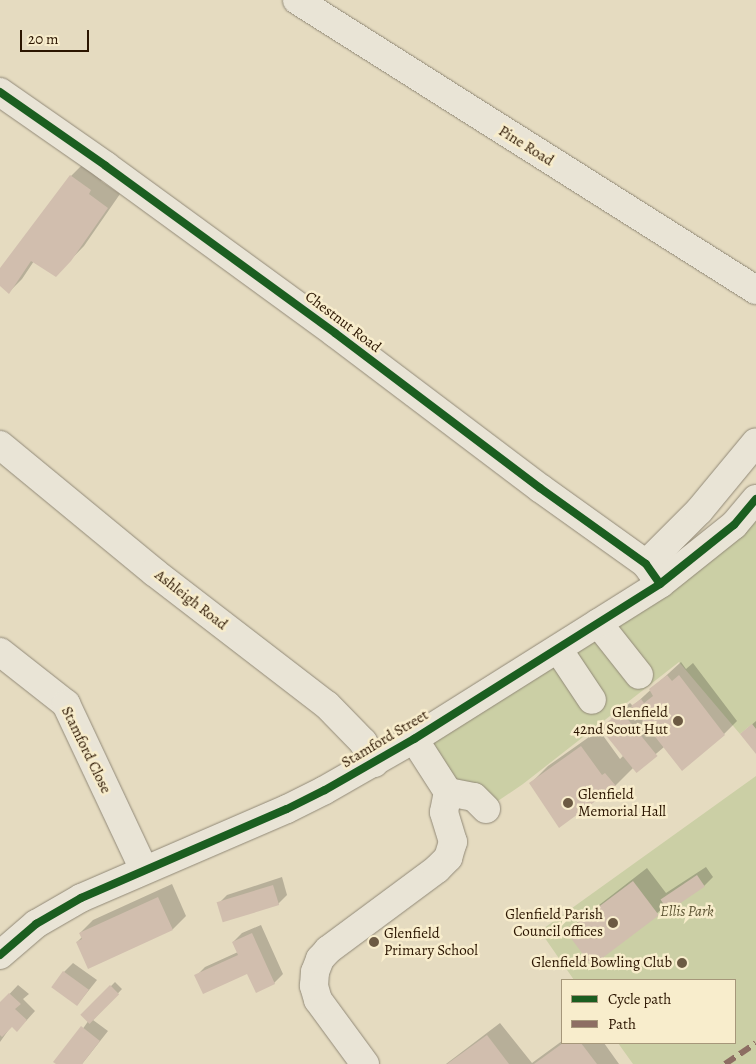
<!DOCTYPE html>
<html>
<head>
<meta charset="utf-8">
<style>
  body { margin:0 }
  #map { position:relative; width:756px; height:1064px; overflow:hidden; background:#e5dbc0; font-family:Alegreya,serif }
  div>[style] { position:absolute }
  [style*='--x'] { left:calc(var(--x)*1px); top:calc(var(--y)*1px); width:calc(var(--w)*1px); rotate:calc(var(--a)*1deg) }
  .green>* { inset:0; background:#cbcfa5 }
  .shadow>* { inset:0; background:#0003 }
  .building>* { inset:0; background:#d1beae; transform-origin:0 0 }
  .roads { filter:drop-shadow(0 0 1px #918977) drop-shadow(0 0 1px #918977) }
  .minor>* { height:28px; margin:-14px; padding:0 14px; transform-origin:14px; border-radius:14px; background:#e9e4d6 }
  .quiet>* { height:6px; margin-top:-3px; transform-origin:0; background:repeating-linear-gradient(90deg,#8d6e63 0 12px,transparent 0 18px) }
  .cycleway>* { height:8px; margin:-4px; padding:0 4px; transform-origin:4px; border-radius:4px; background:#1b5e20 }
  .dots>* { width:14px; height:14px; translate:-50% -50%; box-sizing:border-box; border:2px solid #f8edcc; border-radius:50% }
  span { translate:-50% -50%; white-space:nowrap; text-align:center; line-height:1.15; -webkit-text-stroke:5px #f8edcc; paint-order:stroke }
  .street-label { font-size:15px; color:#2b1500 }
  .poi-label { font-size:15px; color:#2b1500 }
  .right { translate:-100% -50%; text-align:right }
  .left { translate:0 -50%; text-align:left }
  .park-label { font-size:15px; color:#5c5332; font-style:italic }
  .legend { position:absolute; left:561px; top:979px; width:175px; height:65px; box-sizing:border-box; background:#f8edcc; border:1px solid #a6977a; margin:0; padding:6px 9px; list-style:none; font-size:15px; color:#2b1500 }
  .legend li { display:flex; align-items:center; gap:10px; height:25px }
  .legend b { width:25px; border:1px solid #a6977a }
  .scale { position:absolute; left:20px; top:30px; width:69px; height:22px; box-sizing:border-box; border:2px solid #2b1500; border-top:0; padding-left:6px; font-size:15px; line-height:18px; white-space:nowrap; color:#2b1500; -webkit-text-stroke:4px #f8edcc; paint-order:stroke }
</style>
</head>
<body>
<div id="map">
  <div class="green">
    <div style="clip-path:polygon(756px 499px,756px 729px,752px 724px,740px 734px,679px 662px,523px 784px,486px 809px,414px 739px)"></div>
    <div style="clip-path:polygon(756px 776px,756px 1064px,633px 1064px,618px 1043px,735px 1043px,735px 980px,574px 980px,540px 931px)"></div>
  </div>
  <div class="shadow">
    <div style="clip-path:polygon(84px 163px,103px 176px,101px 181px,120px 194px,84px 246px,56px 275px,34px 261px,22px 279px,9px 292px,0 284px,0 270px,71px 176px)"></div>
    <div style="clip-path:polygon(681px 662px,686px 669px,693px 663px,737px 721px,724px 734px,664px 747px,636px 771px,633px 768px,615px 786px,531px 783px,548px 766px,599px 730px,620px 759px,623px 756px,611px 719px,630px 703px,633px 706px)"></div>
    <div style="clip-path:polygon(756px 721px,756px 753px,741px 734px)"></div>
    <div style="clip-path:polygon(706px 867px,713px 877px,704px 886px,666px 906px,594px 963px,568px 932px,581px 919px,647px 868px,666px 893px)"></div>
    <div style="clip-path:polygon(282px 877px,287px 895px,278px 904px,218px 904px,227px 895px)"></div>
    <div style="clip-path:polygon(172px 884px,186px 916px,173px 929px,77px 942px,82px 937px,80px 933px,93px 920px)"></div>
    <div style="clip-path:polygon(261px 925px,283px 974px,274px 983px,247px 972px,196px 976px,205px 967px,238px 952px,233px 942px,242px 933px)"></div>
    <div style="clip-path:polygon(73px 963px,97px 980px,77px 1005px,64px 972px)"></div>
    <div style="clip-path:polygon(115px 982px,122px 989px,93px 1020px,108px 1031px,82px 1064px,58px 1064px,89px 1020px,83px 1015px)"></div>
    <div style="clip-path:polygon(18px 985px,29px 994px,23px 999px,35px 1011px,26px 1021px,12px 1025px,0 1042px,0 1004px)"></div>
    <div style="clip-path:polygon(500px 1023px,532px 1063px,562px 1041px,604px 1043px,619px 1064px,446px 1064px)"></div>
  </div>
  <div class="building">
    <div style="clip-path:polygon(70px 175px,91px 190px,89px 194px,108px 208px,71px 261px,56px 277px,31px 261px,9px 294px,0 286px,0 268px)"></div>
    <div style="clip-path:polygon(667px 675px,672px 681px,679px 675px,725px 735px,682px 771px,631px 706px,641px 699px,644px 703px,653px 696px,649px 689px)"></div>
    <div style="left:621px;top:711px;width:58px;height:27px;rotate:51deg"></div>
    <div style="clip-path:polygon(752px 724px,756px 729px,756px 754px,740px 734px)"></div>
    <div style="clip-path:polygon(581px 746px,602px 775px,605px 773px,616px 786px,559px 828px,529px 783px)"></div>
    <div style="left:697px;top:875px;width:14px;height:44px;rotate:56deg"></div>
    <div style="left:633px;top:881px;width:43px;height:84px;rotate:53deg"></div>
    <div style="left:273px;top:885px;width:21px;height:59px;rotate:73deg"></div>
    <div style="clip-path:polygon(158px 897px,173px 930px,88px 969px,76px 942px,82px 939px,79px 933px)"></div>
    <div style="clip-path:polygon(252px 933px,275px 984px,256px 993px,247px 974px,203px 994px,194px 975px,238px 955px,232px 942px)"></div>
    <div style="left:63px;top:971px;width:32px;height:20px;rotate:36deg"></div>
    <div style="left:110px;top:985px;width:13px;height:42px;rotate:45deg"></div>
    <div style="clip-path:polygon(9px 993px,21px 1004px,15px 1009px,27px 1020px,17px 1032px,12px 1027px,2px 1037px,0 1035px,0 1002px)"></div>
    <div style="clip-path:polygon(81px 1026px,100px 1041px,82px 1064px,56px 1064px,53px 1062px)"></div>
    <div style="clip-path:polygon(487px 1035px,509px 1064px,447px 1064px)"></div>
    <div style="clip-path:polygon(563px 1043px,581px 1043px,597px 1064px,534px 1064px)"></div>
  </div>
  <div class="roads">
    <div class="minor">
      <div style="--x:297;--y:0;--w:543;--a:32.29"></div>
      <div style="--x:0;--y:92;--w:129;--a:34.9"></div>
      <div style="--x:106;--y:166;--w:283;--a:36.1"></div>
      <div style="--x:335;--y:333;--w:257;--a:37.1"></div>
      <div style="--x:540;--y:488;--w:130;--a:35.6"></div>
      <div style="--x:646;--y:564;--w:24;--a:55"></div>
      <div style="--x:0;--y:445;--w:200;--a:39.5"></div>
      <div style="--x:154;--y:572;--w:218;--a:37.6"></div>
      <div style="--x:327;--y:705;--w:52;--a:45.8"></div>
      <div style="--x:363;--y:742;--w:24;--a:62"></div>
      <div style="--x:646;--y:564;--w:75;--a:-45"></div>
      <div style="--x:699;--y:511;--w:89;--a:-50.4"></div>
      <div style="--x:598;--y:623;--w:66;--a:51.7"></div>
      <div style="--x:558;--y:649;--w:61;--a:56.3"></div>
      <div style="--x:0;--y:652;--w:84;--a:38.2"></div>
      <div style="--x:66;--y:704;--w:183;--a:64.8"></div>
      <div style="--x:448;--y:792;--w:26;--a:11"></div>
      <div style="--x:474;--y:797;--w:17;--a:45"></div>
      <div style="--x:0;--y:955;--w:48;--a:-40.7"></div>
      <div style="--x:36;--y:924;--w:52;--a:-30"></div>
      <div style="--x:81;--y:898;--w:224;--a:-23.4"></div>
      <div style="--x:287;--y:809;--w:42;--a:-26.6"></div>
      <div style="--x:325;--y:790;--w:103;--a:-29.8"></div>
      <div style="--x:414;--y:739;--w:291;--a:-32.2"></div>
      <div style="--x:660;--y:584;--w:95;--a:-38.6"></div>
      <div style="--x:734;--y:525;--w:34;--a:-50"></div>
      <div style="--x:365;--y:1064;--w:79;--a:-126.3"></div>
      <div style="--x:318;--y:1000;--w:15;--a:-106"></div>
      <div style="--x:314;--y:986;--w:14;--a:-86"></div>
      <div style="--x:315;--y:972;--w:14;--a:-69"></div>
      <div style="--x:320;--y:959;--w:12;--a:-48"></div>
      <div style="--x:328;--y:950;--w:136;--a:-36.6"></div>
      <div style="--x:437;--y:869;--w:16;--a:-45"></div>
      <div style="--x:448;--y:858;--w:17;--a:-73"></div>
      <div style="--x:453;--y:842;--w:31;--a:-107"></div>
      <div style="--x:444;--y:812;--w:20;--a:-79"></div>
      <div style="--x:448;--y:792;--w:63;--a:-122.7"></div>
    </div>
  </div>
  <div class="quiet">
    <div style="--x:725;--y:1064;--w:37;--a:-34"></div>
  </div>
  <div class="cycleway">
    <div style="--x:0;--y:92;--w:129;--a:34.9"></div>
    <div style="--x:106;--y:166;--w:283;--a:36.1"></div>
    <div style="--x:335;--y:333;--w:257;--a:37.1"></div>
    <div style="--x:540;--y:488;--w:130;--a:35.6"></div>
    <div style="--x:646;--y:564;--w:24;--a:55"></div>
    <div style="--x:0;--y:955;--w:48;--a:-40.7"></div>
    <div style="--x:36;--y:924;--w:52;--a:-30"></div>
    <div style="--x:81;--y:898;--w:224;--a:-23.4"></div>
    <div style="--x:287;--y:809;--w:42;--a:-26.6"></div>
    <div style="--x:325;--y:790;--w:103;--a:-29.8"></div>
    <div style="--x:414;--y:739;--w:291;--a:-32.2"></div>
    <div style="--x:660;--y:584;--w:95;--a:-38.6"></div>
    <div style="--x:734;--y:525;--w:34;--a:-50"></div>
  </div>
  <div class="dots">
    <div style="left:678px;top:721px;background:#6c5a43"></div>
    <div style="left:568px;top:803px;background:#6c5a43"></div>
    <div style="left:613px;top:923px;background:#6c5a43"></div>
    <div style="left:374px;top:942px;background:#6c5a43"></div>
    <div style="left:682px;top:963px;background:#6c5a43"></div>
  </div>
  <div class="street-label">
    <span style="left:526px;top:146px;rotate:32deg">Pine Road</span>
    <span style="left:343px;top:322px;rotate:37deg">Chestnut Road</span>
    <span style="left:191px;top:600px;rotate:38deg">Ashleigh Road</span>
    <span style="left:385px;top:739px;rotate:-31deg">Stamford Street</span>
    <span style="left:86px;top:750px;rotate:64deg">Stamford Close</span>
  </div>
  <div class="poi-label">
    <span class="right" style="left:668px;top:721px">Glenfield<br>42nd Scout Hut</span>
    <span class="left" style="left:578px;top:803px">Glenfield<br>Memorial Hall</span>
    <span class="right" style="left:603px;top:923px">Glenfield Parish<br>Council offices</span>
    <span class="left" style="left:384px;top:942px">Glenfield<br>Primary School</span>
    <span class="right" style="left:672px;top:963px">Glenfield Bowling Club</span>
  </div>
  <div class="park-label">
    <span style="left:687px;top:912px">Ellis Park</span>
  </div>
  <ul class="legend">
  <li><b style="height:6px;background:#1b5e20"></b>Cycle path</li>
  <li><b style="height:6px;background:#8d6e63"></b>Path</li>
  </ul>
  <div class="scale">20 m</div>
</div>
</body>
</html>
